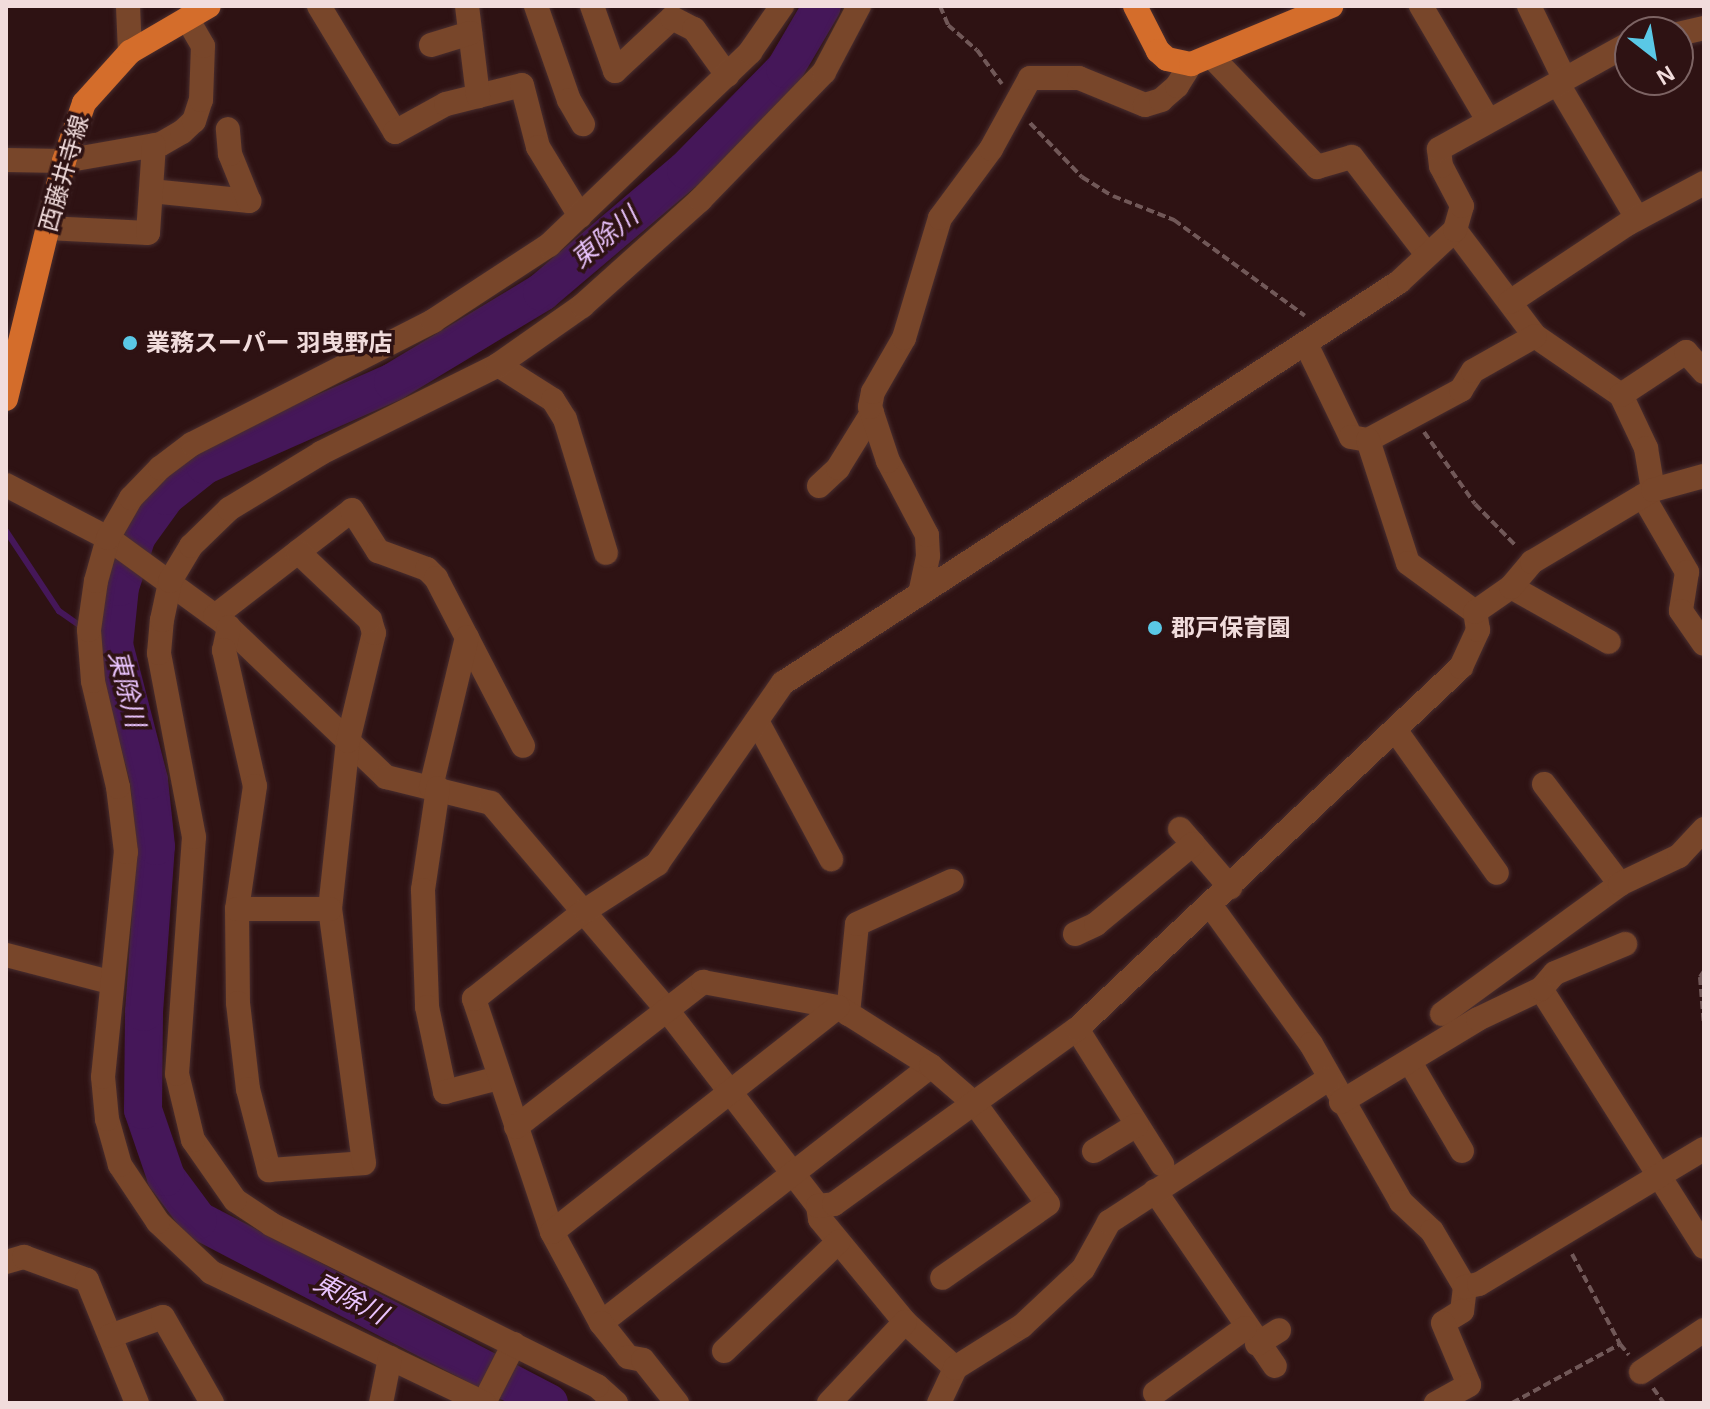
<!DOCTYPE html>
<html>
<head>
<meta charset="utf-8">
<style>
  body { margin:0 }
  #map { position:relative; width:1710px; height:1409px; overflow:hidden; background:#2e1213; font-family:Helvetica,"Noto Sans JP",sans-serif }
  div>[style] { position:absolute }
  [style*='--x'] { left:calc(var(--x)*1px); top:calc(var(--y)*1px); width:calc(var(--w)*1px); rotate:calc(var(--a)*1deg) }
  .stream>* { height:6px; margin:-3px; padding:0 3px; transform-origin:3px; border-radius:3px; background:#451759 }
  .river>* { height:38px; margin:-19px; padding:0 19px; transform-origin:19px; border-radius:19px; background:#451759 }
  .path>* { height:4px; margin-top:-2px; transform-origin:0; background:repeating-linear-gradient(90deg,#715858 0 8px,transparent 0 12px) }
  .roads { filter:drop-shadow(0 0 2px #492e2f) drop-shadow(0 0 2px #492e2f) }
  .minor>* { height:24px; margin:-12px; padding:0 12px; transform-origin:12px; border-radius:12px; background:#78462a }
  .major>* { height:24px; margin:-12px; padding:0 12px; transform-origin:12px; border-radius:12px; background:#d46d2b }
  .dots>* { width:22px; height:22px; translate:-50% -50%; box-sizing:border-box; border:4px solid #2e1213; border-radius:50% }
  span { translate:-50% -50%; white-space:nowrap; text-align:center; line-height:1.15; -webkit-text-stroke:7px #2e1213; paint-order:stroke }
  .street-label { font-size:24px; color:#f1dcdc }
  .poi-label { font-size:24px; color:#f1dcdc; font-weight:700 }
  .left { translate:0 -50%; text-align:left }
  .water-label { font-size:26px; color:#eac4fe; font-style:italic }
  .frame { position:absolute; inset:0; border:8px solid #f1dcdc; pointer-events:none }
  .north { position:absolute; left:1614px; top:16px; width:80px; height:80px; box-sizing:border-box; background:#2e1213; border:2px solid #7c6363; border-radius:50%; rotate:149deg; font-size:22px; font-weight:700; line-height:32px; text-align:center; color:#f1dcdc }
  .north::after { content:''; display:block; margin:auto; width:28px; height:36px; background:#5ac8e6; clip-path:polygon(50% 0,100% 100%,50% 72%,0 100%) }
</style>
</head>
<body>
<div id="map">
  <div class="stream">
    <div style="--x:6;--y:531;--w:96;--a:56.5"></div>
    <div style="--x:59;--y:611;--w:32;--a:35"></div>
    <div style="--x:95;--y:635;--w:21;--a:28"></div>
  </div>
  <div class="river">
    <div style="--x:549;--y:1403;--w:396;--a:-152.5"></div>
    <div style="--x:198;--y:1220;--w:54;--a:-126.7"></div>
    <div style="--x:166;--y:1177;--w:71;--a:-108.9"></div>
    <div style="--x:143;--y:1110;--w:98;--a:-89.4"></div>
    <div style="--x:144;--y:1012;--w:166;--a:-85.9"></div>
    <div style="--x:156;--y:846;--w:66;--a:-96.1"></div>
    <div style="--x:149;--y:780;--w:139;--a:-104.5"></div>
    <div style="--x:114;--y:645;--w:58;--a:-84.1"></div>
    <div style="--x:120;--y:587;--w:54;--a:-71.6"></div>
    <div style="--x:137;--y:536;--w:49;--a:-54.1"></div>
    <div style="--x:166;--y:496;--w:50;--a:-38.5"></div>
    <div style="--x:205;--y:465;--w:206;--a:-23.8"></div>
    <div style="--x:393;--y:382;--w:174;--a:-31.1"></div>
    <div style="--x:542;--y:292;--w:189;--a:-40.3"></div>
    <div style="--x:686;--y:170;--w:141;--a:-45.6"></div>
    <div style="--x:785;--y:69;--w:73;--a:-59.6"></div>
  </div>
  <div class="path">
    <div style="--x:940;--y:6;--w:21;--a:67"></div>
    <div style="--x:948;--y:25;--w:38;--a:41"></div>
    <div style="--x:977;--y:50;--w:42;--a:53.7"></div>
    <div style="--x:1030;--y:123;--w:75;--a:46.1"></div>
    <div style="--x:1082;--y:177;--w:36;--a:32"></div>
    <div style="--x:1113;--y:196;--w:66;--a:21.5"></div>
    <div style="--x:1174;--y:220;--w:162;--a:36.2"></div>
    <div style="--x:1424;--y:432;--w:88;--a:54.7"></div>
    <div style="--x:1475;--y:504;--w:59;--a:45.7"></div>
    <div style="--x:1704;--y:971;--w:7;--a:124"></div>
    <div style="--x:1700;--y:977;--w:49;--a:85.3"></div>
    <div style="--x:1572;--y:1254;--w:102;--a:61.9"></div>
    <div style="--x:1653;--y:1388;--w:19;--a:54"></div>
    <div style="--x:1512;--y:1403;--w:123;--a:-28.6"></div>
    <div style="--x:1620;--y:1344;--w:14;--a:51"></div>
  </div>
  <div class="roads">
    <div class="minor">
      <div style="--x:128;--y:6;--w:46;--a:87.5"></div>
      <div style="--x:319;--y:6;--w:147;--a:58.9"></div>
      <div style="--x:395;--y:132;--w:58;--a:-28.8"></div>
      <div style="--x:446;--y:104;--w:78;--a:-14"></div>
      <div style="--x:522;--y:85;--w:64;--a:75.5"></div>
      <div style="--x:538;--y:147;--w:81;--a:58.7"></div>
      <div style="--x:467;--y:6;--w:91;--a:83"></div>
      <div style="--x:536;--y:6;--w:100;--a:70.7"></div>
      <div style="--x:569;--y:100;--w:28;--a:60"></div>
      <div style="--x:592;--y:6;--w:69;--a:70.5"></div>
      <div style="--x:615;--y:71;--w:78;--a:-42.9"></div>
      <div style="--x:672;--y:18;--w:25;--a:27"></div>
      <div style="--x:694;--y:29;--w:57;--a:54.3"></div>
      <div style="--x:1421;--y:6;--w:132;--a:59.6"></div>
      <div style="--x:1529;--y:6;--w:82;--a:64.1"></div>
      <div style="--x:1678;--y:34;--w:27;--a:-13"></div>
      <div style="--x:431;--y:45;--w:41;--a:-17.1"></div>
      <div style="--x:1213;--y:58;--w:151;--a:46.3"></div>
      <div style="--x:1317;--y:167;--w:36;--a:-16"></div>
      <div style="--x:1352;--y:157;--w:121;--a:52.4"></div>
      <div style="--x:1558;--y:84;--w:156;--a:59.5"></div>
      <div style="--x:6;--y:160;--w:58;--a:1"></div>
      <div style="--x:64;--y:161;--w:98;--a:-9.9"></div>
      <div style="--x:161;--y:144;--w:24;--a:-30"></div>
      <div style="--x:182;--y:132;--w:16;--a:-43"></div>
      <div style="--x:194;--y:121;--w:22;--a:-72"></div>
      <div style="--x:201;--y:100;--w:54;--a:-87.9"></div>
      <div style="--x:203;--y:46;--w:32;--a:-120"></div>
      <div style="--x:151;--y:191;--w:99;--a:5.8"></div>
      <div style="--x:249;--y:201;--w:51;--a:-112"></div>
      <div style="--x:230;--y:154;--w:25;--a:-95"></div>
      <div style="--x:47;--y:228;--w:101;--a:2.8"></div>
      <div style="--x:148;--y:233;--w:88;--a:-86.1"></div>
      <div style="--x:1455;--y:230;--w:133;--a:53"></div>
      <div style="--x:1535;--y:336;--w:104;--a:34.5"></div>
      <div style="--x:1621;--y:395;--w:59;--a:64.7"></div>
      <div style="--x:1646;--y:448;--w:43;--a:80.5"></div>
      <div style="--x:1510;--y:302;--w:143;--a:-33.6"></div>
      <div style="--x:1629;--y:223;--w:85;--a:-28.1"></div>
      <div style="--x:1306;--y:344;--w:103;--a:64.2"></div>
      <div style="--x:1351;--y:437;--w:17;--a:10"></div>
      <div style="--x:1368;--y:440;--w:106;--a:-28.3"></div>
      <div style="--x:1461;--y:390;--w:22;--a:-58"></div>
      <div style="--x:1473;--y:371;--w:71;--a:-29.4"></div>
      <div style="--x:498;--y:365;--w:65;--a:32.5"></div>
      <div style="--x:553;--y:400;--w:22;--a:58"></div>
      <div style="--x:565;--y:419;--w:140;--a:73"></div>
      <div style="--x:1621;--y:395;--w:78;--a:-33.5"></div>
      <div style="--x:1686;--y:352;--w:27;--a:48"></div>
      <div style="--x:1368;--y:440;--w:129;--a:72"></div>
      <div style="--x:1408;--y:563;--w:83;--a:36.2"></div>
      <div style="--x:6;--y:485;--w:115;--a:27.5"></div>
      <div style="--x:108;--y:538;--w:142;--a:36.1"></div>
      <div style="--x:223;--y:622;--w:225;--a:43.6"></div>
      <div style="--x:386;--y:777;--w:108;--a:13.9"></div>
      <div style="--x:491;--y:803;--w:272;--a:49.6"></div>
      <div style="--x:667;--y:1010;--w:247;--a:52.4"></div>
      <div style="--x:818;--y:1206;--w:13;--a:81"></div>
      <div style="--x:820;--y:1219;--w:134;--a:50.5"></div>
      <div style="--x:905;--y:1322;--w:68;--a:42.6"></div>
      <div style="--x:819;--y:486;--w:26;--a:-43"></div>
      <div style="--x:838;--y:468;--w:65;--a:-58.3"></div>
      <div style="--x:1643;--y:496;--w:88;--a:59.9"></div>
      <div style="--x:1687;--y:572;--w:39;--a:99"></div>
      <div style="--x:1681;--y:611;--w:40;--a:55.1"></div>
      <div style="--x:1511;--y:587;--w:112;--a:29.3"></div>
      <div style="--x:920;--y:594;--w:39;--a:-78"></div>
      <div style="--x:928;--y:556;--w:21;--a:-93"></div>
      <div style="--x:927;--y:535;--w:84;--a:-117.8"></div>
      <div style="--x:888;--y:461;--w:57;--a:-108.4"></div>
      <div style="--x:870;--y:407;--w:15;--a:-79"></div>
      <div style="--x:873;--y:392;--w:62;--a:-60.1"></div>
      <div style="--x:904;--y:338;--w:125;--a:-73.3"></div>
      <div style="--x:940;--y:218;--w:86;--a:-53.5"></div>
      <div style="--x:991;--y:149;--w:81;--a:-61.2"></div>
      <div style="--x:1030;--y:78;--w:49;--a:0"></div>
      <div style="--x:1079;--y:78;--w:71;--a:22.2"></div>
      <div style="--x:1145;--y:105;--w:17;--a:-17"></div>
      <div style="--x:1161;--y:100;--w:21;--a:-41"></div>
      <div style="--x:1177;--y:86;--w:26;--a:-58"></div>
      <div style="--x:215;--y:616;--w:173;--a:-37.7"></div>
      <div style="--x:352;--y:510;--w:49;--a:57.6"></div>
      <div style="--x:378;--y:551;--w:52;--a:20.2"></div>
      <div style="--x:427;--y:569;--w:13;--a:45"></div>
      <div style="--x:436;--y:578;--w:189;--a:62.6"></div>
      <div style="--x:229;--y:627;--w:24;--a:102"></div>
      <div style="--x:224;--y:650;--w:139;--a:77.2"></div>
      <div style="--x:255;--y:786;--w:124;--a:98.3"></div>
      <div style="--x:237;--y:909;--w:94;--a:89.4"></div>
      <div style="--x:238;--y:1003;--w:87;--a:83.4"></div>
      <div style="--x:248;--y:1089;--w:84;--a:75.5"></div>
      <div style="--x:269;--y:1170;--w:95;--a:-4.2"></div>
      <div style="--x:364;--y:1163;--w:256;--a:-97.6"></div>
      <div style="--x:330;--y:909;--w:169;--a:-83.9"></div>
      <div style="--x:348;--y:741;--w:111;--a:-76.5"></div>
      <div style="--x:374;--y:633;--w:14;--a:-107"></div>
      <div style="--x:370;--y:620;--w:99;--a:-136.6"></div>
      <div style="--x:757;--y:721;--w:157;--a:61.8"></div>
      <div style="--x:1396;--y:731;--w:174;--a:54.6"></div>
      <div style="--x:1544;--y:784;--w:126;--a:52.8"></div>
      <div style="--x:431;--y:787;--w:154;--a:-76.5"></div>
      <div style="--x:438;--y:788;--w:103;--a:98.4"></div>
      <div style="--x:423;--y:890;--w:117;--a:88"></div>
      <div style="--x:427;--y:1007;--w:87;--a:78"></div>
      <div style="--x:445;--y:1092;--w:56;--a:-14.5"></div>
      <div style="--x:1180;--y:829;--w:77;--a:49.2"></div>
      <div style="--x:1211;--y:906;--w:170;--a:54.1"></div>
      <div style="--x:1311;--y:1044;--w:182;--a:60.3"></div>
      <div style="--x:1401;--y:1202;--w:42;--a:43.1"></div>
      <div style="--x:1432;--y:1231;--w:65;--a:59.5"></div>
      <div style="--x:1465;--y:1287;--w:24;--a:97"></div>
      <div style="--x:1462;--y:1311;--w:22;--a:148"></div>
      <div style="--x:1443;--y:1323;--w:67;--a:67.2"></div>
      <div style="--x:1469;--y:1385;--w:38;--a:151"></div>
      <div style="--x:237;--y:909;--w:93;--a:0"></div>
      <div style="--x:1075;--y:934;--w:23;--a:-25"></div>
      <div style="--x:1096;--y:924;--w:126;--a:-39.5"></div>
      <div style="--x:6;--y:955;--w:107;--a:14.6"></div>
      <div style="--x:1541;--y:989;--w:305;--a:57.7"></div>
      <div style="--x:848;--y:1014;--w:90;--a:-84.3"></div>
      <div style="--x:857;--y:924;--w:104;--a:-24.4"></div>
      <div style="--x:1442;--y:1014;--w:220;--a:-36.1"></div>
      <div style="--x:1620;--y:884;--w:65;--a:-25.4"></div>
      <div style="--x:1679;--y:856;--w:37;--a:-47"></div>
      <div style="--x:1077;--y:1029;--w:160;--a:57.8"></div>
      <div style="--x:1410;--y:1062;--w:103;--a:59.7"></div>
      <div style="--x:931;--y:1066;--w:418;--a:142.1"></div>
      <div style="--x:601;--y:1323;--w:103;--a:-118.3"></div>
      <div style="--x:552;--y:1232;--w:246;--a:-108.5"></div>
      <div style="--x:474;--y:999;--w:143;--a:-38.5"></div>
      <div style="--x:586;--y:910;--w:85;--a:-32.9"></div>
      <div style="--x:657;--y:864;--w:221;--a:-55.2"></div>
      <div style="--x:783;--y:683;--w:735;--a:-33.06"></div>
      <div style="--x:1399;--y:282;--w:76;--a:-42.9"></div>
      <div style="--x:1455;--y:230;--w:25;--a:-74"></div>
      <div style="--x:1462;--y:206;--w:45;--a:-117.7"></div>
      <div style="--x:1441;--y:166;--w:17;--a:-97"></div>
      <div style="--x:1439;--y:149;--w:218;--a:-29"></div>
      <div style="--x:1341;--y:1102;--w:160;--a:-31.2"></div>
      <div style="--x:1478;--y:1019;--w:70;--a:-25.5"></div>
      <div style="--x:1541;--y:989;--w:21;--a:-49"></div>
      <div style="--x:1555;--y:973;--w:76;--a:-22.5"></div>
      <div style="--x:516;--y:1127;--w:237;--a:-37.8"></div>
      <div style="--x:703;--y:982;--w:137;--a:10.5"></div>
      <div style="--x:838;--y:1007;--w:110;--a:32.4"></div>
      <div style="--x:931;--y:1066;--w:60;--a:40.9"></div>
      <div style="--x:976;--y:1105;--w:122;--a:54"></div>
      <div style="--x:1048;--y:1204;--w:129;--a:145.1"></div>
      <div style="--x:1094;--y:1151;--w:50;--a:-31.2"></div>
      <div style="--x:1155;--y:1191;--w:212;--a:55.6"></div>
      <div style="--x:818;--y:1206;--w:16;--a:-7"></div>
      <div style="--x:834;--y:1204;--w:299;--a:-35.8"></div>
      <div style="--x:1077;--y:1029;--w:528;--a:-43.31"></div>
      <div style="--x:1461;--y:667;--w:41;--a:-65.3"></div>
      <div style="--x:1478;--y:630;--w:18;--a:-99"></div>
      <div style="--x:1475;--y:612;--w:44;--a:-34.8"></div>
      <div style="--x:1511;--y:587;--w:33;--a:-50"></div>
      <div style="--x:1532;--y:562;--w:141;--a:-30.8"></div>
      <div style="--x:1653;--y:490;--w:53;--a:-15.4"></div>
      <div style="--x:552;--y:1232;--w:364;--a:-38.2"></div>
      <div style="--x:6;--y:1262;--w:19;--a:-16"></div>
      <div style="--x:24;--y:1257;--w:67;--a:20.1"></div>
      <div style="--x:87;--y:1280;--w:133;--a:67.9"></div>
      <div style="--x:1465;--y:1287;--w:14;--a:-12"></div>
      <div style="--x:1479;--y:1284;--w:262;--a:-31"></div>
      <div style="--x:601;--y:1323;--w:43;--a:51.5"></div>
      <div style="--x:628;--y:1357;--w:15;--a:11"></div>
      <div style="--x:643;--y:1360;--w:55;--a:51.7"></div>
      <div style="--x:110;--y:1336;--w:56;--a:-19.7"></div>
      <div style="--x:163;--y:1317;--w:99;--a:60.3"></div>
      <div style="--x:514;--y:1344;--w:66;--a:117"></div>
      <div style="--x:484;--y:1403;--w:303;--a:-154.4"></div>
      <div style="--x:211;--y:1272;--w:73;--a:-136.7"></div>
      <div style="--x:158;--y:1222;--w:69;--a:-123.7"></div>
      <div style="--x:120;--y:1165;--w:48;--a:-105.8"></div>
      <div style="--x:107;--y:1119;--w:42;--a:-95.4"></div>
      <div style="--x:103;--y:1077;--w:226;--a:-84.2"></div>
      <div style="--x:126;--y:852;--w:65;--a:-97"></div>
      <div style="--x:118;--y:787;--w:109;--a:-103.3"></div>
      <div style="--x:93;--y:681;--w:51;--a:-94.5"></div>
      <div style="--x:89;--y:630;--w:49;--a:-81.9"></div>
      <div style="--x:96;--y:581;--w:45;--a:-74.4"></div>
      <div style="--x:108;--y:538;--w:46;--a:-60.1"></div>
      <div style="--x:131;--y:498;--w:42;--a:-46"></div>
      <div style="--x:160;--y:468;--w:40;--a:-37"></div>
      <div style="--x:192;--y:444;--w:271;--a:-27"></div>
      <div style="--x:433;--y:321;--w:139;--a:-33.2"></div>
      <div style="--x:549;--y:245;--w:279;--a:-43.8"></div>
      <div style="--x:750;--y:52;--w:56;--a:-55.2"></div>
      <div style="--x:1257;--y:1344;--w:26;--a:-32"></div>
      <div style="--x:724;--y:1351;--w:158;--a:-43.7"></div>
      <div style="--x:1641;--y:1372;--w:76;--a:-33.7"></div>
      <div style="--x:1155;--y:1393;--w:111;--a:-35.8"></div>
      <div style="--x:381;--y:1403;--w:46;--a:-78.7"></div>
      <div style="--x:616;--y:1403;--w:25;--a:-138"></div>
      <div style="--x:597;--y:1386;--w:364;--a:-153.6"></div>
      <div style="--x:271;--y:1224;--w:43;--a:-146.3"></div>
      <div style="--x:235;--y:1200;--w:73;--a:-125"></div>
      <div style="--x:193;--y:1140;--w:68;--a:-103.6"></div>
      <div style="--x:177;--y:1074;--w:238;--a:-85.9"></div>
      <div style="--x:194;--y:837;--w:187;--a:-100.8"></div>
      <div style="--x:159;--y:653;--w:33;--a:-85"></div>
      <div style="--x:162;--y:620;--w:40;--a:-78"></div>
      <div style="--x:170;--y:581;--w:41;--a:-59"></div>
      <div style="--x:191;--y:546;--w:53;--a:-44.2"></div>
      <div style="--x:229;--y:509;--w:108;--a:-31.3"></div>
      <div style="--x:321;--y:453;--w:198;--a:-26.4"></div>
      <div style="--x:498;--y:365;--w:103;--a:-35.1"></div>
      <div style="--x:582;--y:306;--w:159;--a:-41.9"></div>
      <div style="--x:700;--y:200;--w:178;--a:-45.9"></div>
      <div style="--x:824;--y:72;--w:75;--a:-62.1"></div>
      <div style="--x:829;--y:1403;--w:111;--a:-46.8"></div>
      <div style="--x:939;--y:1403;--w:38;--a:-65"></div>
      <div style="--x:955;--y:1368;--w:79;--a:-32.1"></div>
      <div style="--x:1022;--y:1326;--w:83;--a:-43.1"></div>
      <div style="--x:1083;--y:1269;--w:54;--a:-61"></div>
      <div style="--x:1109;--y:1222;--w:262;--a:-33.1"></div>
    </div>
    <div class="major">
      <div style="--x:1135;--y:6;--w:51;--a:62.9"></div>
      <div style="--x:1158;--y:51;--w:12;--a:42"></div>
      <div style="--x:1167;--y:59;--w:25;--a:12"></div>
      <div style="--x:1191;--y:64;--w:152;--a:-22.5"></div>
      <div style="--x:6;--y:399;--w:245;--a:-76.3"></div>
      <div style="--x:64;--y:161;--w:61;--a:-71"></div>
      <div style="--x:84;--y:103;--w:69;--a:-48"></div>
      <div style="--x:130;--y:52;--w:91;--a:-30.2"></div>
    </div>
  </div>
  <div class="dots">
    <div style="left:130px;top:343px;background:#5ac8e6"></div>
    <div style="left:1155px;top:628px;background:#5ac8e6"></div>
  </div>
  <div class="street-label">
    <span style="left:64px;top:173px;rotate:-74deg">西藤井寺線</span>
  </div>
  <div class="poi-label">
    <span class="left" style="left:146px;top:343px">業務スーパー 羽曳野店</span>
    <span class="left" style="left:1171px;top:628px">郡戸保育園</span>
  </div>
  <div class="water-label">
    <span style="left:605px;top:238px;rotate:-40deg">東除川</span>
    <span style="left:126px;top:689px;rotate:76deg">東除川</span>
    <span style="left:350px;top:1299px;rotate:28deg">東除川</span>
  </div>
  <div class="frame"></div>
  <div class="north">N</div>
</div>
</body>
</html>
